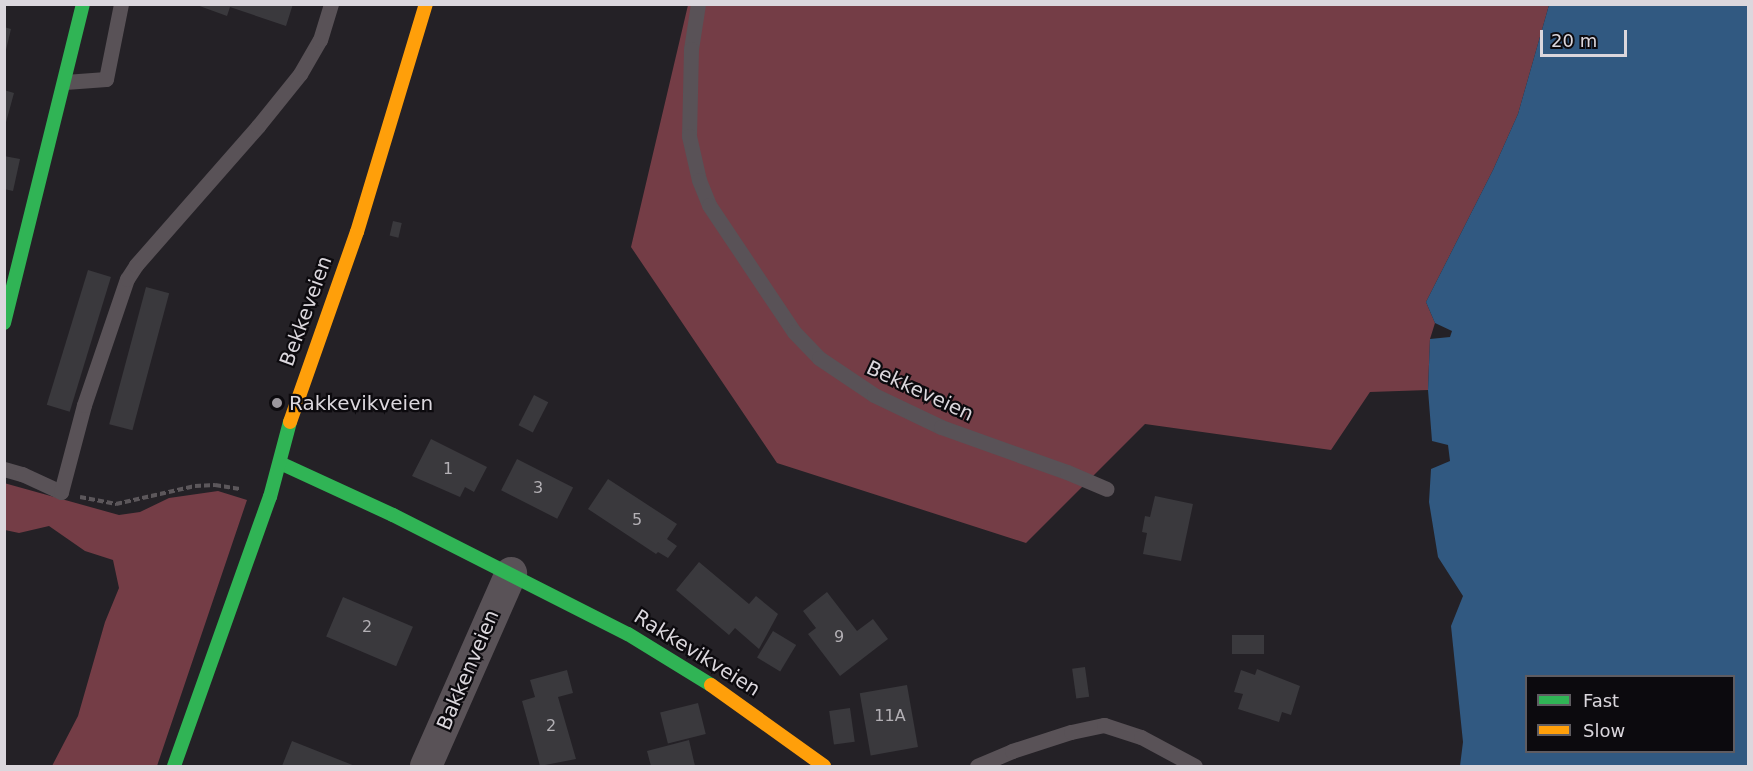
<!DOCTYPE html>
<html>
<head>
<meta charset="utf-8">
<style>
  body { margin:0 }
  #map { position:relative; width:1753px; height:771px; overflow:hidden; background:#242126; font-family:"DejaVu Sans",sans-serif }
  div>[style] { position:absolute }
  [style*='--x'] { left:calc(var(--x)*1px); top:calc(var(--y)*1px); width:calc(var(--w)*1px); rotate:calc(var(--a)*1deg) }
  .forest>* { inset:0; background:#743d46 }
  .water>* { inset:0; background:#315981 }
  .building>* { inset:0; background:#3a393d; transform-origin:0 0 }
  .path>* { height:4px; margin-top:-2px; transform-origin:0; background:repeating-linear-gradient(90deg,#5c575b 0 6px,transparent 0 9px) }
  .lane>* { height:15px; margin:-7.5px; padding:0 7.5px; transform-origin:7.5px; border-radius:7.5px; background:#595257 }
  .street>* { height:32px; margin:-16px; padding:0 16px; transform-origin:16px; border-radius:16px; background:#595257 }
  .fast>* { height:14px; margin:-7px; padding:0 7px; transform-origin:7px; border-radius:7px; background:#30b455 }
  .slow>* { height:14px; margin:-7px; padding:0 7px; transform-origin:7px; border-radius:7px; background:#ff9f0a }
  .dots>* { width:16px; height:16px; translate:-50% -50%; box-sizing:border-box; border:3px solid #0c0a0e; border-radius:50% }
  span { translate:-50% -50%; white-space:nowrap; text-align:center; line-height:1.15; -webkit-text-stroke:4.5px #0c0a0e; paint-order:stroke }
  .number-label { font-size:16px; color:#b3b0b5 }
  .number-label span { -webkit-text-stroke-width:0 }
  .street-label { font-size:20px; color:#dbd7dd }
  .poi-label { font-size:20px; color:#dbd7dd }
  .left { translate:0 -50%; text-align:left }
  .frame { position:absolute; inset:0; border:6px solid #dbd7dd; pointer-events:none }
  .legend { position:absolute; left:1525px; top:675px; width:210px; height:78px; box-sizing:border-box; background:#0c0a0e; border:2px solid #5f5c61; margin:0; padding:8px 10px; list-style:none; font-size:18px; color:#dbd7dd }
  .legend li { display:flex; align-items:center; gap:12px; height:30px }
  .legend b { width:30px; border:2px solid #5f5c61 }
  .scale { position:absolute; left:1540px; top:30px; width:87px; height:27px; box-sizing:border-box; border:3px solid #dbd7dd; border-top:0; padding-left:8px; font-size:18px; line-height:21px; white-space:nowrap; color:#dbd7dd; -webkit-text-stroke:4px #0c0a0e; paint-order:stroke }
</style>
</head>
<body>
<div id="map">
  <div class="forest">
    <div style="clip-path:polygon(688px 5px,1549px 5px,1518px 114px,1493px 170px,1426px 302px,1435px 323px,1430px 339px,1428px 390px,1370px 392px,1331px 450px,1145px 424px,1026px 543px,777px 463px,631px 247px)"></div>
    <div style="clip-path:polygon(4px 483px,119px 515px,140px 512px,169px 498px,218px 491px,247px 500px,157px 766px,52px 766px,78px 716px,105px 622px,119px 588px,113px 560px,85px 551px,49px 526px,19px 533px,5px 530px)"></div>
  </div>
  <div class="water">
    <div style="clip-path:polygon(evenodd,1549px 5px,1748px 5px,1748px 766px,1460px 766px,1463px 742px,1451px 626px,1463px 596px,1438px 557px,1429px 502px,1431px 469px,1450px 461px,1448px 445px,1432px 441px,1428px 390px,1430px 339px,1450px 337px,1452px 331px,1435px 323px,1426px 302px,1493px 170px,1518px 114px,1549px 5px,1526px 676px,1734px 676px,1734px 752px,1526px 752px,1526px 676px)"></div>
  </div>
  <div class="building">
    <div style="clip-path:polygon(194px 4px,293px 4px,286px 26px,230px 7px,227px 16px)"></div>
    <div style="clip-path:polygon(4px 27px,11px 29px,5px 54px,4px 53px)"></div>
    <div style="clip-path:polygon(4px 90px,14px 93px,5px 126px,4px 126px)"></div>
    <div style="clip-path:polygon(4px 156px,20px 159px,13px 191px,4px 189px)"></div>
    <div style="left:393px;top:221px;width:9px;height:15px;rotate:13deg"></div>
    <div style="left:88px;top:270px;width:24px;height:141px;rotate:17deg"></div>
    <div style="left:146px;top:287px;width:24px;height:142px;rotate:15deg"></div>
    <div style="left:534px;top:395px;width:16px;height:34px;rotate:27deg"></div>
    <div style="clip-path:polygon(431px 439px,487px 467px,474px 492px,465px 487px,460px 497px,412px 476px)"></div>
    <div style="left:517px;top:459px;width:63px;height:35px;rotate:27deg"></div>
    <div style="clip-path:polygon(608px 479px,677px 524px,667px 539px,677px 546px,668px 558px,658px 552px,656px 554px,588px 509px)"></div>
    <div style="clip-path:polygon(1155px 496px,1193px 504px,1181px 561px,1143px 554px,1147px 533px,1142px 532px,1145px 516px,1150px 517px)"></div>
    <div style="clip-path:polygon(699px 562px,749px 604px,756px 596px,778px 614px,759px 649px,735px 628px,729px 635px,676px 590px)"></div>
    <div style="clip-path:polygon(827px 592px,857px 631px,873px 619px,888px 639px,840px 676px,808px 634px,816px 628px,803px 611px)"></div>
    <div style="left:343px;top:597px;width:76px;height:43px;rotate:23deg"></div>
    <div style="left:773px;top:631px;width:27px;height:31px;rotate:31deg"></div>
    <div style="left:1232px;top:635px;width:32px;height:19px"></div>
    <div style="left:1085px;top:667px;width:30px;height:13px;rotate:82deg"></div>
    <div style="clip-path:polygon(1257px 669px,1300px 686px,1291px 715px,1282px 712px,1279px 722px,1238px 709px,1243px 694px,1234px 692px,1241px 670px,1255px 675px)"></div>
    <div style="clip-path:polygon(567px 670px,573px 693px,558px 697px,576px 759px,540px 766px,522px 701px,535px 697px,530px 680px)"></div>
    <div style="left:907px;top:685px;width:63px;height:48px;rotate:80deg"></div>
    <div style="left:698px;top:703px;width:32px;height:39px;rotate:76deg"></div>
    <div style="left:850px;top:708px;width:34px;height:21px;rotate:82deg"></div>
    <div style="clip-path:polygon(689px 740px,695px 766px,651px 766px,647px 751px)"></div>
    <div style="clip-path:polygon(292px 741px,355px 766px,282px 766px)"></div>
  </div>
  <div class="path">
    <div style="--x:80;--y:497;--w:37;--a:11"></div>
    <div style="--x:116;--y:504;--w:81;--a:-12.8"></div>
    <div style="--x:195;--y:486;--w:20;--a:-3"></div>
    <div style="--x:215;--y:485;--w:25;--a:9"></div>
  </div>
  <div class="lane">
    <div style="--x:698;--y:4;--w:46;--a:98.8"></div>
    <div style="--x:691;--y:49;--w:87;--a:91.3"></div>
    <div style="--x:689;--y:136;--w:45;--a:77.2"></div>
    <div style="--x:699;--y:180;--w:27;--a:68"></div>
    <div style="--x:709;--y:205;--w:153;--a:56.2"></div>
    <div style="--x:794;--y:332;--w:36;--a:46"></div>
    <div style="--x:819;--y:358;--w:66;--a:33.9"></div>
    <div style="--x:874;--y:395;--w:74;--a:25.5"></div>
    <div style="--x:941;--y:427;--w:134;--a:19.7"></div>
    <div style="--x:1067;--y:472;--w:43;--a:23"></div>
    <div style="--x:65;--y:82;--w:41;--a:-4.2"></div>
    <div style="--x:106;--y:79;--w:76;--a:-78.7"></div>
    <div style="--x:4;--y:469;--w:19;--a:16"></div>
    <div style="--x:22;--y:474;--w:43;--a:24.8"></div>
    <div style="--x:61;--y:492;--w:90;--a:-75.2"></div>
    <div style="--x:84;--y:405;--w:133;--a:-71.2"></div>
    <div style="--x:127;--y:279;--w:17;--a:-57"></div>
    <div style="--x:136;--y:265;--w:185;--a:-48.7"></div>
    <div style="--x:258;--y:126;--w:67;--a:-51.1"></div>
    <div style="--x:300;--y:74;--w:39;--a:-60"></div>
    <div style="--x:320;--y:40;--w:38;--a:-73"></div>
    <div style="--x:977;--y:766;--w:38;--a:-23"></div>
    <div style="--x:1012;--y:751;--w:62;--a:-17.9"></div>
    <div style="--x:1071;--y:732;--w:34;--a:-12"></div>
    <div style="--x:1104;--y:725;--w:39;--a:18"></div>
    <div style="--x:1141;--y:737;--w:61;--a:28.2"></div>
  </div>
  <div class="street">
    <div style="--x:426;--y:766;--w:211;--a:-66.2"></div>
  </div>
  <div class="fast">
    <div style="--x:4;--y:323;--w:329;--a:-76.1"></div>
    <div style="--x:280;--y:463;--w:124;--a:24.7"></div>
    <div style="--x:393;--y:515;--w:263;--a:26.9"></div>
    <div style="--x:628;--y:634;--w:97;--a:31.6"></div>
    <div style="--x:174;--y:766;--w:286;--a:-70.4"></div>
    <div style="--x:270;--y:497;--w:78;--a:-75.1"></div>
  </div>
  <div class="slow">
    <div style="--x:290;--y:422;--w:201;--a:-70.6"></div>
    <div style="--x:357;--y:232;--w:238;--a:-73.2"></div>
    <div style="--x:711;--y:685;--w:139;--a:35.6"></div>
  </div>
  <div class="dots">
    <div style="left:277px;top:403px;background:#9b979d"></div>
  </div>
  <div class="number-label">
    <span style="left:448px;top:469px">1</span>
    <span style="left:538px;top:488px">3</span>
    <span style="left:637px;top:520px">5</span>
    <span style="left:367px;top:627px">2</span>
    <span style="left:839px;top:637px">9</span>
    <span style="left:890px;top:716px">11A</span>
    <span style="left:551px;top:726px">2</span>
  </div>
  <div class="street-label">
    <span style="left:306px;top:311px;rotate:-70deg">Bekkeveien</span>
    <span style="left:920px;top:391px;rotate:25deg">Bekkeveien</span>
    <span style="left:697px;top:653px;rotate:32deg">Rakkevikveien</span>
    <span style="left:468px;top:670px;rotate:-67deg">Bakkenveien</span>
  </div>
  <div class="poi-label">
    <span class="left" style="left:289px;top:403px">Rakkevikveien</span>
  </div>
  <div class="frame"></div>
  <ul class="legend">
  <li><b style="height:8px;background:#30b455"></b>Fast</li>
  <li><b style="height:8px;background:#ff9f0a"></b>Slow</li>
  </ul>
  <div class="scale">20 m</div>
</div>
</body>
</html>
